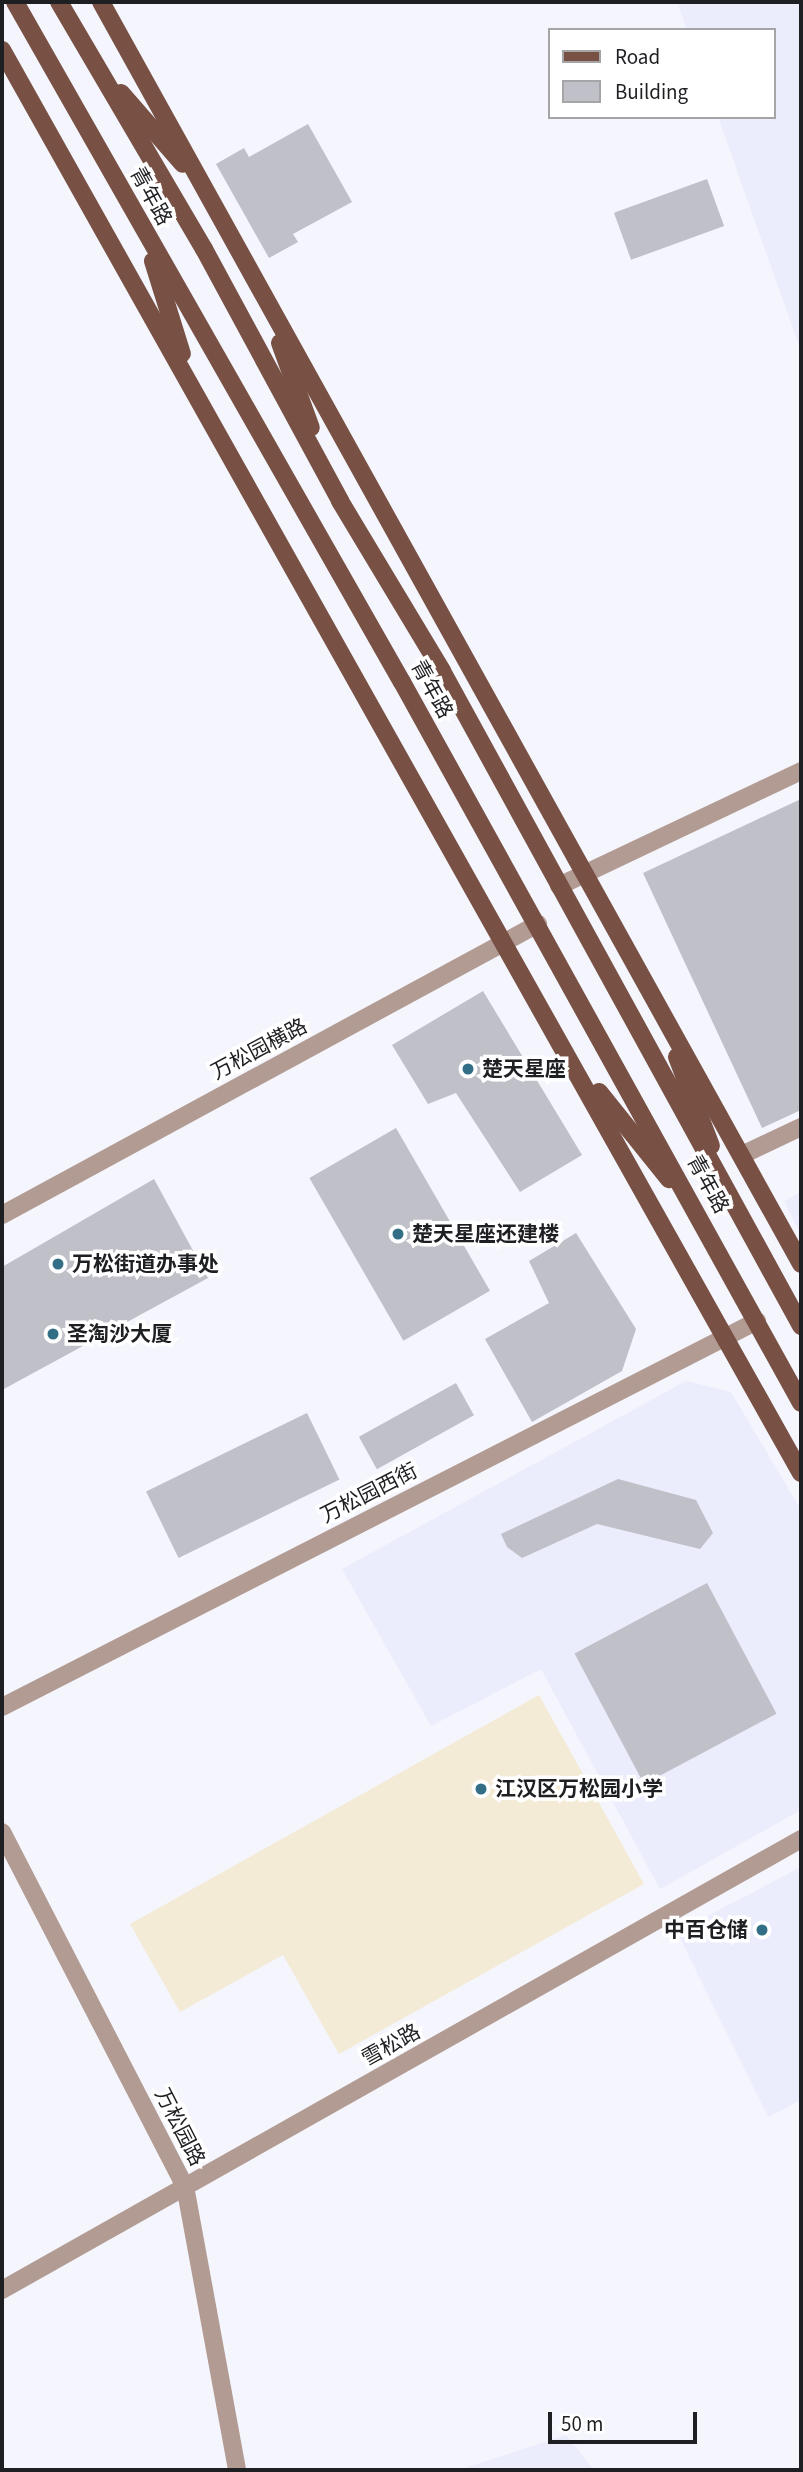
<!DOCTYPE html>
<html>
<head>
<meta charset="utf-8">
<style>
  body { margin:0 }
  #map { position:relative; width:803px; height:2472px; overflow:hidden; background:#f4f5fd; font-family:"Source Sans 3","Noto Sans SC",sans-serif }
  div>[style] { position:absolute }
  [style*='--x'] { left:calc(var(--x)*1px); top:calc(var(--y)*1px); width:calc(var(--w)*1px); rotate:calc(var(--a)*1deg) }
  .built>* { inset:0; background:#ebecfc }
  .education>* { inset:0; background:#f4ebd6 }
  .building>* { inset:0; background:#bfc0c8; transform-origin:0 0 }
  .minor>* { height:18px; margin:-9px; padding:0 9px; transform-origin:9px; border-radius:9px; background:#b29b93 }
  .major>* { height:18px; margin:-9px; padding:0 9px; transform-origin:9px; border-radius:9px; background:#785144 }
  .dots>* { width:19px; height:19px; translate:-50% -50%; box-sizing:border-box; border:4px solid #fff; border-radius:50% }
  span { translate:-50% -50%; white-space:nowrap; text-align:center; line-height:1.15; -webkit-text-stroke:7px #fff; paint-order:stroke }
  .street-label { font-size:21px; color:#1e1f22 }
  .poi-label { font-size:21px; color:#1e1f22; font-weight:700 }
  .left { translate:0 -50%; text-align:left }
  .right { translate:-100% -50%; text-align:right }
  .frame { position:absolute; inset:0; border:4px solid #1e1f22; pointer-events:none }
  .legend { position:absolute; left:548px; top:28px; width:228px; height:91px; box-sizing:border-box; background:#fff; border:2px solid #a5a5a7; margin:0; padding:9px 12px; list-style:none; font-size:21px; color:#1e1f22 }
  .legend li { display:flex; align-items:center; gap:14px; height:35px }
  .legend b { width:35px; border:2px solid #a5a5a7 }
  .scale { position:absolute; left:548px; top:2412px; width:149px; height:32px; box-sizing:border-box; border:4px solid #1e1f22; border-top:0; padding-left:9px; font-size:21px; line-height:24px; white-space:nowrap; color:#1e1f22; -webkit-text-stroke:5px #fff; paint-order:stroke }
</style>
</head>
<body>
<div id="map">
  <div class="built">
    <div style="clip-path:polygon(677px 2px,801px 2px,801px 351px,718px 117px,773px 117px,773px 30px,687px 30px)"></div>
    <div style="clip-path:polygon(801px 1192px,801px 1235px,784px 1201px)"></div>
    <div style="clip-path:polygon(686px 1381px,731px 1392px,801px 1510px,801px 1810px,660px 1889px,541px 1669px,431px 1726px,342px 1569px)"></div>
    <div style="clip-path:polygon(801px 1867px,801px 2100px,768px 2117px,677px 1932px)"></div>
    <div style="clip-path:polygon(566px 2435px,594px 2470px,459px 2470px)"></div>
  </div>
  <div class="education">
    <div style="clip-path:polygon(539px 1695px,644px 1884px,339px 2054px,283px 1955px,180px 2012px,130px 1924px)"></div>
  </div>
  <div class="building">
    <div style="clip-path:polygon(308px 124px,352px 202px,293px 234px,298px 242px,269px 258px,216px 164px,244px 148px,249px 157px)"></div>
    <div style="left:707px;top:179px;width:50px;height:99px;rotate:70deg"></div>
    <div style="clip-path:polygon(801px 799px,801px 1110px,762px 1128px,643px 873px)"></div>
    <div style="clip-path:polygon(483px 991px,582px 1155px,520px 1192px,456px 1093px,428px 1104px,392px 1045px)"></div>
    <div style="left:396px;top:1128px;width:188px;height:100px;rotate:60deg"></div>
    <div style="clip-path:polygon(154px 1179px,208px 1278px,2px 1390px,2px 1267px)"></div>
    <div style="clip-path:polygon(576px 1233px,636px 1329px,622px 1371px,532px 1422px,485px 1339px,549px 1303px,529px 1261px)"></div>
    <div style="left:456px;top:1383px;width:37px;height:111px;rotate:61deg"></div>
    <div style="left:307px;top:1413px;width:74px;height:179px;rotate:64deg"></div>
    <div style="clip-path:polygon(618px 1479px,696px 1500px,713px 1533px,700px 1549px,597px 1524px,522px 1558px,507px 1547px,501px 1534px)"></div>
    <div style="left:707px;top:1583px;width:148px;height:150px;rotate:62deg"></div>
  </div>
  <div class="minor">
    <div style="--x:559;--y:886;--w:268;--a:-25.4"></div>
    <div style="--x:742;--y:1155;--w:65;--a:-25.4"></div>
    <div style="--x:2;--y:1215;--w:610;--a:-28.5"></div>
    <div style="--x:2;--y:1707;--w:848;--a:-27.08"></div>
    <div style="--x:2;--y:1832;--w:399;--a:62.7"></div>
    <div style="--x:185;--y:2186;--w:289;--a:79.6"></div>
    <div style="--x:2;--y:2290;--w:917;--a:-29.44"></div>
  </div>
  <div class="major">
    <div style="--x:15;--y:2;--w:782;--a:60.36"></div>
    <div style="--x:402;--y:682;--w:824;--a:61.04"></div>
    <div style="--x:59;--y:2;--w:286;--a:59.6"></div>
    <div style="--x:204;--y:249;--w:286;--a:61.6"></div>
    <div style="--x:340;--y:501;--w:198;--a:59"></div>
    <div style="--x:442;--y:671;--w:747;--a:61.27"></div>
    <div style="--x:101;--y:2;--w:1443;--a:60.98"></div>
    <div style="--x:2;--y:50;--w:1632;--a:60.69"></div>
    <div style="--x:121;--y:93;--w:94;--a:48.9"></div>
    <div style="--x:153;--y:261;--w:97;--a:72.7"></div>
    <div style="--x:280;--y:343;--w:90;--a:70"></div>
    <div style="--x:677;--y:1057;--w:95;--a:69.1"></div>
    <div style="--x:599;--y:1092;--w:112;--a:51.2"></div>
  </div>
  <div class="dots">
    <div style="left:468px;top:1069px;background:#326e85"></div>
    <div style="left:398px;top:1234px;background:#326e85"></div>
    <div style="left:58px;top:1264px;background:#326e85"></div>
    <div style="left:53px;top:1334px;background:#326e85"></div>
    <div style="left:481px;top:1789px;background:#326e85"></div>
    <div style="left:762px;top:1930px;background:#326e85"></div>
  </div>
  <div class="street-label">
    <span style="left:151px;top:196px;rotate:61deg">青年路</span>
    <span style="left:432px;top:689px;rotate:61deg">青年路</span>
    <span style="left:259px;top:1049px;rotate:-28deg">万松园横路</span>
    <span style="left:708px;top:1184px;rotate:61deg">青年路</span>
    <span style="left:369px;top:1493px;rotate:-27deg">万松园西街</span>
    <span style="left:391px;top:2045px;rotate:-29deg">雪松路</span>
    <span style="left:180px;top:2127px;rotate:63deg">万松园路</span>
  </div>
  <div class="poi-label">
    <span class="left" style="left:482px;top:1069px">楚天星座</span>
    <span class="left" style="left:412px;top:1234px">楚天星座还建楼</span>
    <span class="left" style="left:72px;top:1264px">万松街道办事处</span>
    <span class="left" style="left:67px;top:1334px">圣淘沙大厦</span>
    <span class="left" style="left:495px;top:1789px">江汉区万松园小学</span>
    <span class="right" style="left:748px;top:1930px">中百仓储</span>
  </div>
  <div class="frame"></div>
  <ul class="legend">
  <li><b style="height:9px;background:#785144"></b>Road</li>
  <li><b style="height:19px;background:#bfc0c8"></b>Building</li>
  </ul>
  <div class="scale">50 m</div>
</div>
</body>
</html>
